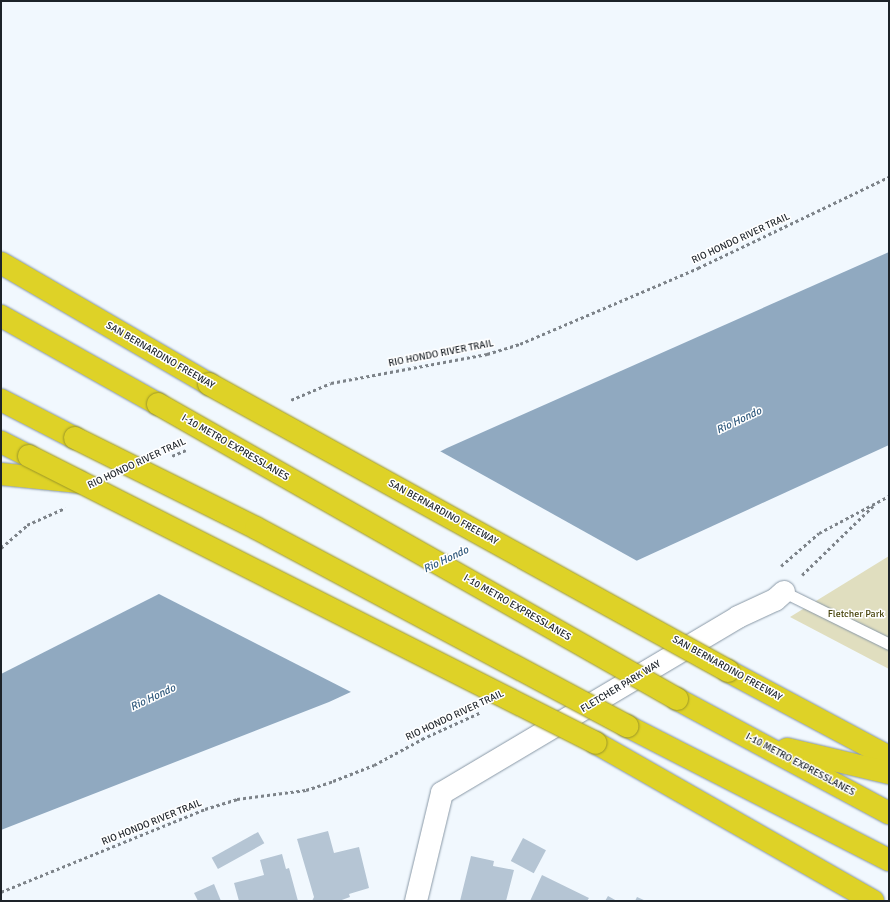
<!DOCTYPE html>
<html>
<head>
<meta charset="utf-8">
<style>
  body { margin:0 }
  #map { position:relative; width:890px; height:902px; overflow:hidden; background:#f1f8fe; font-family:Signika,sans-serif }
  div>[style] { position:absolute }
  [style*='--x'] { left:calc(var(--x)*1px); top:calc(var(--y)*1px); width:calc(var(--w)*1px); rotate:calc(var(--a)*1deg) }
  .green>* { inset:0; background:#e0debf }
  .water>* { inset:0; background:#90a9c0 }
  .pier>* { inset:0; background:#f1f8fe }
  .building>* { inset:0; background:#b5c5d4; transform-origin:0 0 }
  .path>* { height:2.5px; margin-top:-1.25px; transform-origin:0; background:repeating-linear-gradient(90deg,#7d8389 0 3px,transparent 0 6px) }
  .roads { filter:drop-shadow(0 0 1px #8998a6) drop-shadow(0 0 1px #8998a6) }
  .lane>* { height:11px; margin:-5.5px; padding:0 5.5px; transform-origin:5.5px; border-radius:5.5px; background:#fff }
  .street>* { height:22px; margin:-11px; padding:0 11px; transform-origin:11px; border-radius:11px; background:#fff }
  .highway>* { height:22px; margin:-11px; padding:0 11px; transform-origin:11px; border-radius:11px; background:#ded227 }
  .bridges { filter:drop-shadow(0 0 1px #9a9528) drop-shadow(0 0 1px #9a9528) }
  .highway-bridge>* { height:22px; margin:-11px; padding:0 11px; transform-origin:11px; border-radius:11px; background:#ded227 }
  span { translate:-50% -50%; white-space:nowrap; text-align:center; line-height:1.15; -webkit-text-stroke:3px #fff; paint-order:stroke }
  .street-label { font-size:10px; color:#1d2329 }
  .park-label { font-size:10px; color:#49450d }
  .water-label { font-size:11px; color:#325b7e; font-style:italic }
  .frame { position:absolute; inset:0; border:2px solid #1d2329; pointer-events:none }
</style>
</head>
<body>
<div id="map">
  <div class="green">
    <div style="clip-path:polygon(889px 556px,889px 669px,790px 617px)"></div>
  </div>
  <div class="water">
    <div style="clip-path:polygon(889px 252px,889px 445px,329px 702px,1px 830px,1px 674px,447px 448px)"></div>
  </div>
  <div class="pier">
    <div style="clip-path:polygon(438px 450px,639px 562px,353px 693px,157px 593px)"></div>
  </div>
  <div class="building">
    <div style="clip-path:polygon(328px 831px,334px 853px,359px 847px,369px 888px,349px 894px,350px 897px,339px 901px,312px 901px,314px 897px,297px 839px)"></div>
    <div style="left:258px;top:832px;width:13px;height:53px;rotate:61deg"></div>
    <div style="left:523px;top:838px;width:26px;height:26px;rotate:28deg"></div>
    <div style="clip-path:polygon(282px 854px,286px 869px,289px 868px,298px 901px,239px 901px,234px 883px,264px 875px,260px 860px)"></div>
    <div style="clip-path:polygon(471px 856px,494px 861px,493px 866px,514px 870px,506px 901px,460px 901px)"></div>
    <div style="clip-path:polygon(542px 875px,589px 898px,587px 901px,530px 901px)"></div>
    <div style="clip-path:polygon(214px 884px,221px 901px,198px 901px,194px 893px)"></div>
    <div style="clip-path:polygon(608px 896px,617px 901px,605px 901px)"></div>
    <div style="clip-path:polygon(637px 897px,646px 901px,635px 901px)"></div>
  </div>
  <div class="path">
    <div style="--x:291;--y:400;--w:43;--a:-23"></div>
    <div style="--x:331;--y:383;--w:159;--a:-10.5"></div>
    <div style="--x:487;--y:354;--w:34;--a:-17"></div>
    <div style="--x:520;--y:344;--w:194;--a:-23.1"></div>
    <div style="--x:698;--y:268;--w:212;--a:-25.5"></div>
    <div style="--x:172;--y:456;--w:15;--a:-23"></div>
    <div style="--x:1;--y:548;--w:35;--a:-41"></div>
    <div style="--x:27;--y:525;--w:42;--a:-24.1"></div>
    <div style="--x:781;--y:566;--w:50;--a:-41"></div>
    <div style="--x:819;--y:533;--w:79;--a:-27.9"></div>
    <div style="--x:802;--y:575;--w:100;--a:-44.2"></div>
    <div style="--x:1;--y:892;--w:220;--a:-22.1"></div>
    <div style="--x:205;--y:809;--w:34;--a:-17"></div>
    <div style="--x:237;--y:799;--w:70;--a:-7.4"></div>
    <div style="--x:306;--y:790;--w:28;--a:-18"></div>
    <div style="--x:333;--y:781;--w:44;--a:-21.3"></div>
    <div style="--x:374;--y:765;--w:55;--a:-28.4"></div>
    <div style="--x:422;--y:739;--w:63;--a:-24.5"></div>
  </div>
  <div class="roads">
    <div class="lane">
      <div style="--x:784;--y:592;--w:117;--a:26.3"></div>
    </div>
    <div class="street">
      <div style="--x:416;--y:901;--w:111;--a:-76.5"></div>
      <div style="--x:442;--y:793;--w:344;--a:-30.7"></div>
      <div style="--x:738;--y:617;--w:41;--a:-24.7"></div>
      <div style="--x:775;--y:600;--w:12;--a:-42"></div>
    </div>
    <div class="highway">
      <div style="--x:1;--y:263;--w:241;--a:30.2"></div>
      <div style="--x:1;--y:316;--w:180;--a:29.3"></div>
      <div style="--x:1;--y:400;--w:83;--a:27.2"></div>
      <div style="--x:1;--y:442;--w:31;--a:27"></div>
      <div style="--x:1;--y:474;--w:78;--a:5.9"></div>
      <div style="--x:728;--y:671;--w:183;--a:28.1"></div>
      <div style="--x:677;--y:699;--w:241;--a:28.3"></div>
      <div style="--x:627;--y:726;--w:294;--a:27.1"></div>
      <div style="--x:596;--y:743;--w:319;--a:29.7"></div>
      <div style="--x:787;--y:749;--w:105;--a:13.2"></div>
    </div>
  </div>
  <div class="bridges">
    <div class="highway-bridge">
      <div style="--x:209;--y:384;--w:593;--a:28.94"></div>
      <div style="--x:158;--y:404;--w:597;--a:29.61"></div>
      <div style="--x:75;--y:438;--w:202;--a:26.4"></div>
      <div style="--x:256;--y:528;--w:421;--a:28.1"></div>
      <div style="--x:29;--y:456;--w:635;--a:26.85"></div>
    </div>
  </div>
  <div class="street-label">
    <span style="left:741px;top:239px;rotate:-25deg">RIO HONDO RIVER TRAIL</span>
    <span style="left:441px;top:354px;rotate:-11deg">RIO HONDO RIVER TRAIL</span>
    <span style="left:160px;top:356px;rotate:30deg">SAN BERNARDINO FREEWAY</span>
    <span style="left:235px;top:448px;rotate:30deg">I-10 METRO EXPRESSLANES</span>
    <span style="left:137px;top:464px;rotate:-25deg">RIO HONDO RIVER TRAIL</span>
    <span style="left:443px;top:513px;rotate:29deg">SAN BERNARDINO FREEWAY</span>
    <span style="left:517px;top:608px;rotate:30deg">I-10 METRO EXPRESSLANES</span>
    <span style="left:727px;top:669px;rotate:29deg">SAN BERNARDINO FREEWAY</span>
    <span style="left:621px;top:687px;rotate:-31deg">FLETCHER PARK WAY</span>
    <span style="left:455px;top:716px;rotate:-25deg">RIO HONDO RIVER TRAIL</span>
    <span style="left:800px;top:765px;rotate:28deg">I-10 METRO EXPRESSLANES</span>
    <span style="left:152px;top:823px;rotate:-22deg">RIO HONDO RIVER TRAIL</span>
  </div>
  <div class="park-label">
    <span style="left:856px;top:615px">Fletcher Park</span>
  </div>
  <div class="water-label">
    <span style="left:739px;top:421px;rotate:-25deg">Rio Hondo</span>
    <span style="left:446px;top:560px;rotate:-25deg">Rio Hondo</span>
    <span style="left:153px;top:698px;rotate:-25deg">Rio Hondo</span>
  </div>
  <div class="frame"></div>
</div>
</body>
</html>
